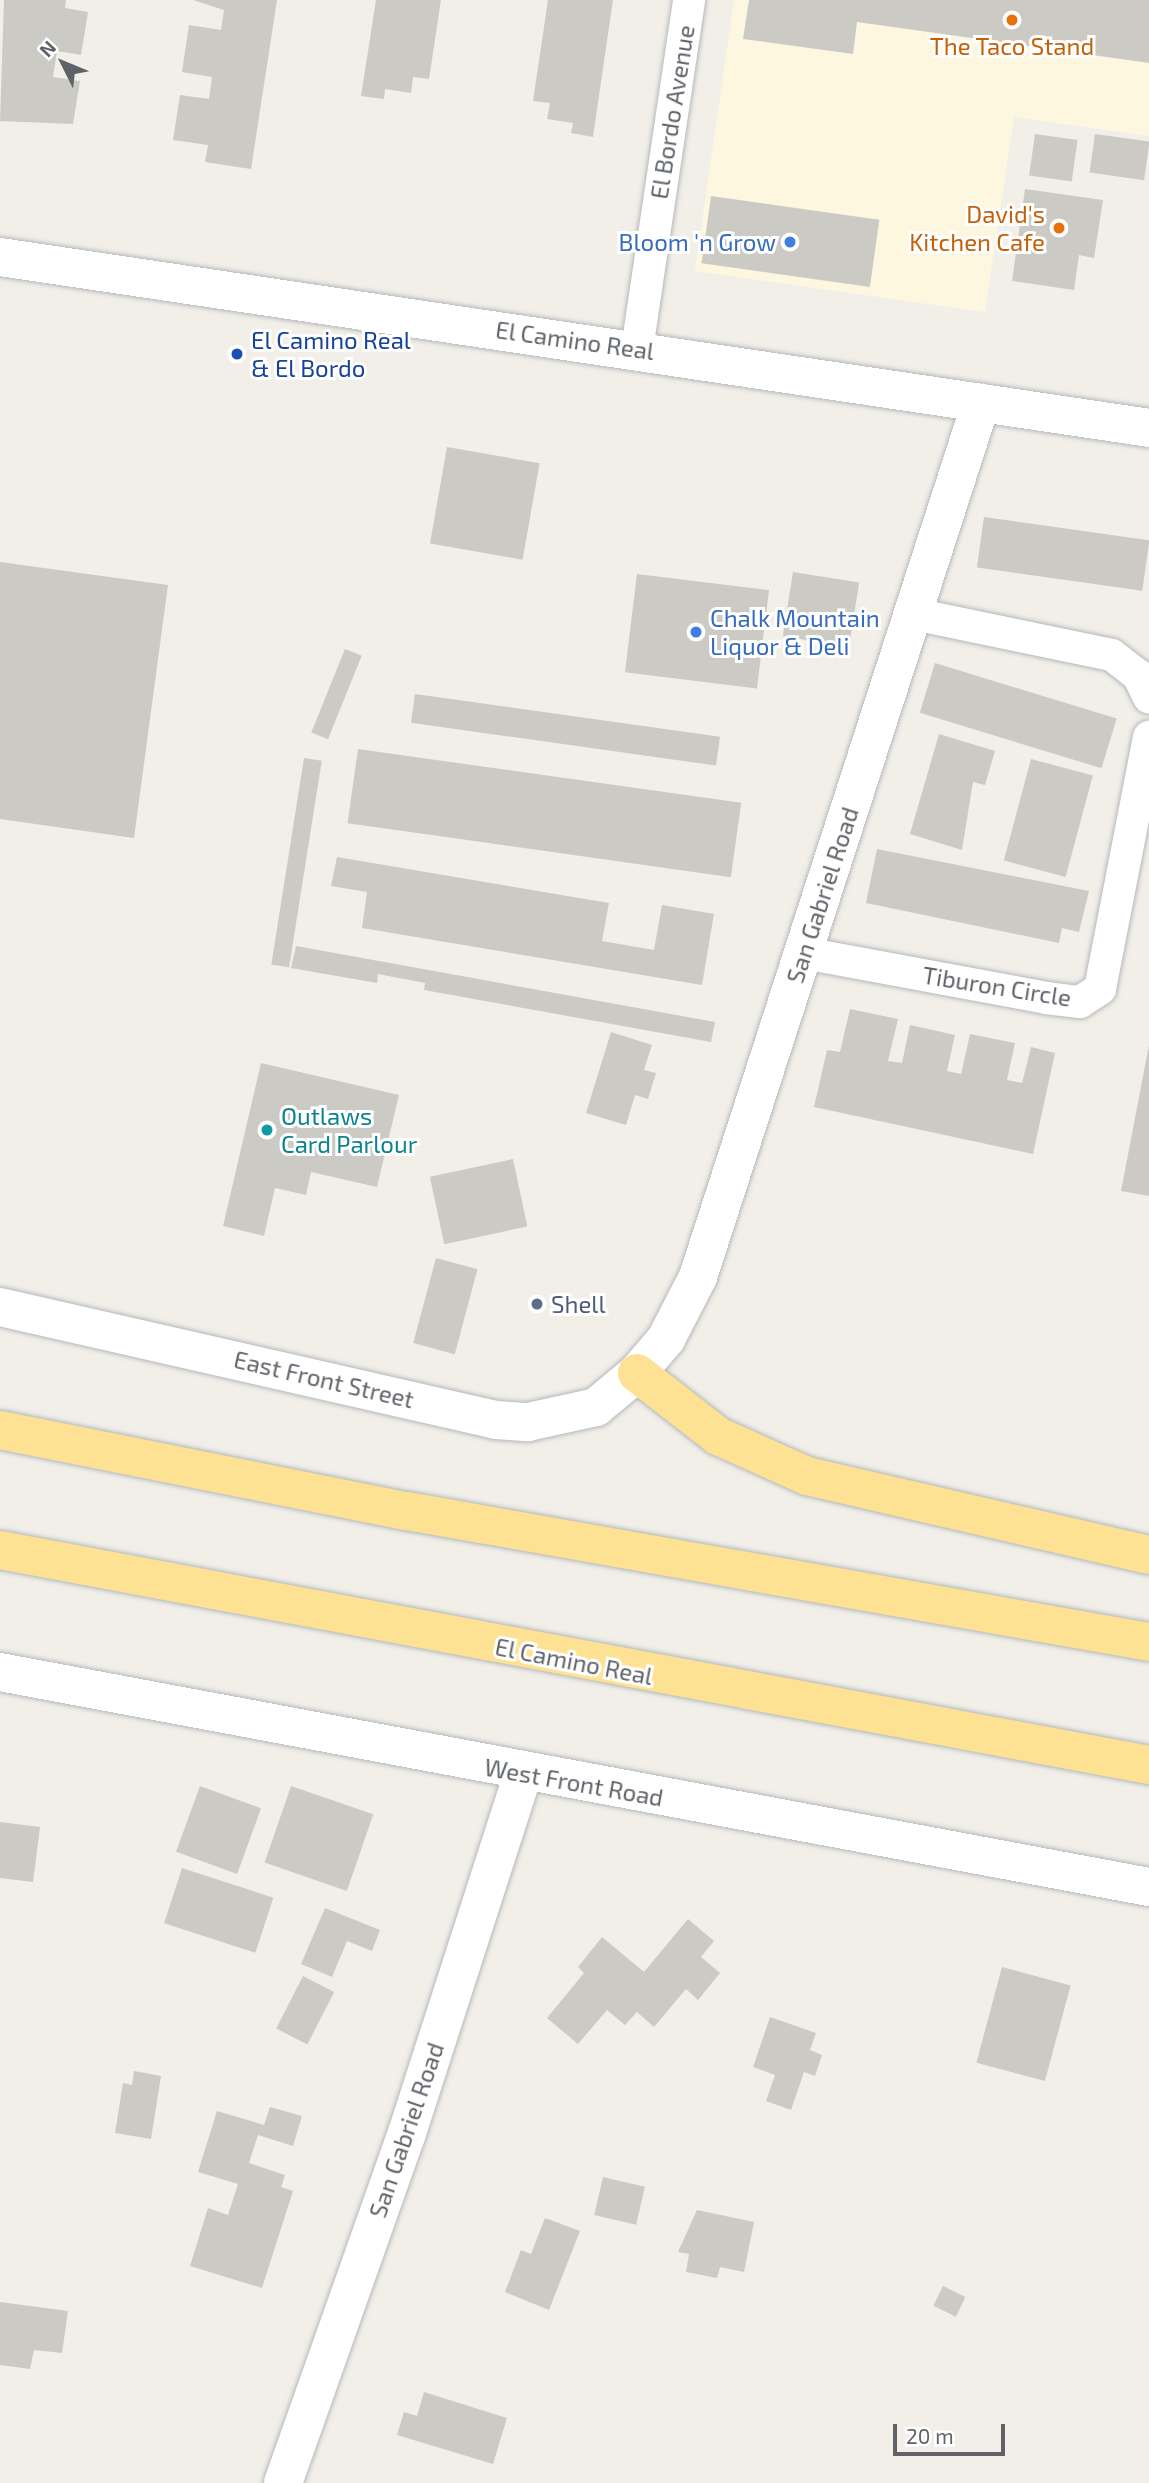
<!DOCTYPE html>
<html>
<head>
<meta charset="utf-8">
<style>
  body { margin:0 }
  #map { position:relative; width:1149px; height:2483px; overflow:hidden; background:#f1efe8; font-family:"Exo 2",sans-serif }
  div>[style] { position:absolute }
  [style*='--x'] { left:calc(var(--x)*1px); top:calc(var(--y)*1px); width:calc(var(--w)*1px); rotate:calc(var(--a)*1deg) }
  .commercial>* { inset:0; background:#fef7e0 }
  .building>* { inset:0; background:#cccac5; transform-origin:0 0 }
  .roads { filter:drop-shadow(0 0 2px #b5b8bc) drop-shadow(0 0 2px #b5b8bc) }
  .minor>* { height:32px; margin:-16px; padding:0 16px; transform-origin:16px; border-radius:16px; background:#fff }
  .tertiary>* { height:38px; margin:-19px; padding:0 19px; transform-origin:19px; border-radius:19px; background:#fff }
  .secondary>* { height:38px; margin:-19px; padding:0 19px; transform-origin:19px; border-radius:19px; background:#fff }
  .motorway>* { height:38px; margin:-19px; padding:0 19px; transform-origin:19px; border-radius:19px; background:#fde293 }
  .dots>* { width:19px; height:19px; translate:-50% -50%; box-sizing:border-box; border:4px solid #fff; border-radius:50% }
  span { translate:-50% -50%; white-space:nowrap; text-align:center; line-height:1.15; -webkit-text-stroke:6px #fff; paint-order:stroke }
  .food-label { font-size:24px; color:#c56008 }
  .right { translate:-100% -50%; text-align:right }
  .street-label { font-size:24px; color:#5f6368 }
  .shop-label { font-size:24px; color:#366cbe }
  .left { translate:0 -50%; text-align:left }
  .transit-label { font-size:24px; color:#164399 }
  .culture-label { font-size:24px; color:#0d838f }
  .service-label { font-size:24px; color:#4e5e75 }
  .north { position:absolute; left:28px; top:28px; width:70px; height:70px; -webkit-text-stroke:5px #fff; paint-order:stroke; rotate:313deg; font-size:19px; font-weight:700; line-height:28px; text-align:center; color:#5f6368 }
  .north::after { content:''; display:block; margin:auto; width:24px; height:32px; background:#5f6368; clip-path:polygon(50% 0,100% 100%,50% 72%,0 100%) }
  .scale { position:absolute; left:893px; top:2424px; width:112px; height:32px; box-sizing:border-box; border:4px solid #5f6368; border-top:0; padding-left:9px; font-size:21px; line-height:24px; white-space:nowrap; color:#5f6368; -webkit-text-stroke:5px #fff; paint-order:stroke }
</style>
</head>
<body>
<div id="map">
  <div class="commercial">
    <div style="clip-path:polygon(734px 0,1149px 0,1149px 136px,1014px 117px,985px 312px,695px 271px)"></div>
  </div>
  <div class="building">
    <div style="clip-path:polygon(4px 0,66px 0,65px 8px,88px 12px,81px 55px,57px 51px,53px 77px,80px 81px,73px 124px,0 121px)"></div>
    <div style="clip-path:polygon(193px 0,277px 0,251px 169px,205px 162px,208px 145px,173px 140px,180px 95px,209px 99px,212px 77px,182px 72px,189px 25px,221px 30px,224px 10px)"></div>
    <div style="clip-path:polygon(376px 0,441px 0,429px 79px,413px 77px,411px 93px,385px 89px,384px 99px,361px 96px)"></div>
    <div style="clip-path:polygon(548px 0,613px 0,593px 137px,571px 133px,573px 123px,547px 119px,550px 103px,533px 101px)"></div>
    <div style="clip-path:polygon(749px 0,1149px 0,1149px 63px,857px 22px,853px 54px,743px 39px)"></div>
    <div style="left:1035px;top:134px;width:43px;height:42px;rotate:8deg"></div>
    <div style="left:1095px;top:134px;width:55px;height:39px;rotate:8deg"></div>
    <div style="clip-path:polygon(1025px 189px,1103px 200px,1094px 258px,1079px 255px,1074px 290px,1012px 281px)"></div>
    <div style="left:711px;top:196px;width:170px;height:68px;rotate:8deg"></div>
    <div style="left:447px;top:447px;width:94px;height:98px;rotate:10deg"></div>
    <div style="left:984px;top:517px;width:167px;height:51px;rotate:8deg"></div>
    <div style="clip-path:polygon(0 562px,168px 585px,134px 838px,0 819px)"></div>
    <div style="left:793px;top:572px;width:67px;height:65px;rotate:9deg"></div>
    <div style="left:637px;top:574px;width:133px;height:99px;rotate:7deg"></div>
    <div style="left:345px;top:649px;width:18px;height:90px;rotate:22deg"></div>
    <div style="left:935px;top:663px;width:190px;height:52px;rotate:17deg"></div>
    <div style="left:415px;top:694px;width:308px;height:29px;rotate:8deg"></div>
    <div style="clip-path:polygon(939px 734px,995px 751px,985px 785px,973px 782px,962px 850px,910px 834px)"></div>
    <div style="left:358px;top:749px;width:387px;height:75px;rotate:8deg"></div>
    <div style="left:304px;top:758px;width:18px;height:209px;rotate:9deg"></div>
    <div style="left:1031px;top:759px;width:64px;height:105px;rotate:15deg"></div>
    <div style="clip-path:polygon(877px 849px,1089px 891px,1079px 932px,1062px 928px,1059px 943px,866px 903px)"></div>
    <div style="clip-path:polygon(337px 857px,609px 903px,602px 941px,654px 950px,662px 905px,714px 914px,702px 985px,362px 928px,367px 892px,331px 886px)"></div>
    <div style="clip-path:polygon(296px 946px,715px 1022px,711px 1042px,424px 990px,425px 983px,378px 974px,377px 983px,291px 968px)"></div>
    <div style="clip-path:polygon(850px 1009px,898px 1019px,888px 1061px,902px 1063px,910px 1025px,955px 1035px,947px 1071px,961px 1074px,970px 1034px,1015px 1043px,1007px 1080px,1022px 1083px,1031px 1047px,1055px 1053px,1033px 1154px,814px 1107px,827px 1050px,840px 1052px)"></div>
    <div style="clip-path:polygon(611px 1032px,652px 1045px,644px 1070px,656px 1073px,648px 1099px,635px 1095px,626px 1125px,586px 1113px)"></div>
    <div style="clip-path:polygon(1149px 1045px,1149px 1196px,1121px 1191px)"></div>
    <div style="clip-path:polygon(261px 1063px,399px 1095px,377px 1187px,311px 1172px,306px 1195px,275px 1188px,264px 1236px,223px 1226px)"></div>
    <div style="left:513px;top:1159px;width:69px;height:85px;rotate:78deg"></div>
    <div style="left:436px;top:1258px;width:43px;height:88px;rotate:15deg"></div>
    <div style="left:200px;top:1786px;width:65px;height:70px;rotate:20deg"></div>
    <div style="left:291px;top:1786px;width:87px;height:81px;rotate:19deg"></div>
    <div style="clip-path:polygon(0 1822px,40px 1827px,33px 1882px,0 1878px)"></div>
    <div style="left:182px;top:1868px;width:96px;height:58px;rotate:18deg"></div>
    <div style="clip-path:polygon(325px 1908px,380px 1930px,372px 1951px,347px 1941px,332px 1977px,301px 1964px)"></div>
    <div style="clip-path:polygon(688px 1919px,714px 1941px,701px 1957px,720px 1973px,698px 2000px,686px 1989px,654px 2027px,637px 2012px,625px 2025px,607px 2010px,578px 2044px,547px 2018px,584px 1973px,578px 1967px,602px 1937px,644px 1972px)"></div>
    <div style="left:1002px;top:1967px;width:71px;height:99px;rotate:15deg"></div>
    <div style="left:303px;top:1976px;width:35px;height:59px;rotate:27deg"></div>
    <div style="clip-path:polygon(770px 2017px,816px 2033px,810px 2050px,822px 2055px,815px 2076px,804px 2072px,791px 2110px,766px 2101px,775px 2075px,753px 2067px)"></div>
    <div style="clip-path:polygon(134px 2071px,161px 2076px,151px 2139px,115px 2133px,123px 2083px,132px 2085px)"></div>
    <div style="clip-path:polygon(270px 2107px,302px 2116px,293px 2146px,258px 2135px,249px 2163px,285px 2175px,281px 2187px,293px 2191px,262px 2288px,190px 2266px,208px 2208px,228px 2215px,238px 2184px,198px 2172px,217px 2111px,264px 2125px)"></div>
    <div style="left:603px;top:2177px;width:43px;height:39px;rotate:13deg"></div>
    <div style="clip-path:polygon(697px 2210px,754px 2222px,744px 2272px,720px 2267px,717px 2278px,686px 2272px,689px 2254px,678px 2252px)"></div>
    <div style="clip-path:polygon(545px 2218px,580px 2231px,549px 2310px,505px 2292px,521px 2250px,531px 2254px)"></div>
    <div style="left:943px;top:2286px;width:25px;height:22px;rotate:26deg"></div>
    <div style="clip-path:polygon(0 2302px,68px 2311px,62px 2353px,34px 2350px,30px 2369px,0 2365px)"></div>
    <div style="clip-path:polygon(424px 2392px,507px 2418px,493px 2464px,397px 2435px,404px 2412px,417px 2416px)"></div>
  </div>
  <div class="roads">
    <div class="minor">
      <div style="--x:637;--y:349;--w:353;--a:-81.5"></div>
      <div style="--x:914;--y:614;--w:202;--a:11.7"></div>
      <div style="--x:1112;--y:655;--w:33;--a:38"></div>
      <div style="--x:1138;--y:675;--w:25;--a:64"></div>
      <div style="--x:804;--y:953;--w:246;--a:10.5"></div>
      <div style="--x:1046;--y:998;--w:34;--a:7"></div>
      <div style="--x:1080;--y:1002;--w:24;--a:-33"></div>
      <div style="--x:1100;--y:989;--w:257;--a:-79"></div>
    </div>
    <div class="tertiary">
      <div style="--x:0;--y:1307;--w:509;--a:12.83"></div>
      <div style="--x:496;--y:1420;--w:32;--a:4"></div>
      <div style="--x:528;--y:1422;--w:70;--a:-12.4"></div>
      <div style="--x:596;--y:1407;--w:53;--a:-39.7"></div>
      <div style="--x:637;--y:1373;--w:45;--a:-49.5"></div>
      <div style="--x:666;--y:1339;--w:70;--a:-62.7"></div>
      <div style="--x:698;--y:1277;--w:919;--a:-72.06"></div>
      <div style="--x:0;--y:1672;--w:1169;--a:10.6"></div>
      <div style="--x:283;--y:2483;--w:368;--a:-70.5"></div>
      <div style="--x:406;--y:2136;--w:380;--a:-72.1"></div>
    </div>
    <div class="secondary">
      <div style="--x:0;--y:257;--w:1162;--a:8.46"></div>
    </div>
    <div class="motorway">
      <div style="--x:637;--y:1373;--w:103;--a:37.9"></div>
      <div style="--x:718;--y:1436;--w:98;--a:24.2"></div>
      <div style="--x:807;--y:1476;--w:351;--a:13"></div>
      <div style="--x:0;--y:1430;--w:415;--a:11.3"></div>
      <div style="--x:407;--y:1511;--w:753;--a:10.01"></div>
      <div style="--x:0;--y:1550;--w:1169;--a:10.6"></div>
    </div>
  </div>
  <div class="dots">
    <div style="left:1012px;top:20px;background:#e8710a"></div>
    <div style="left:1059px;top:228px;background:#e8710a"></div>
    <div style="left:790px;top:242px;background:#3f7fe0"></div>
    <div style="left:237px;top:354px;background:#1a4fb4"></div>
    <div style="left:696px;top:632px;background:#3f7fe0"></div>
    <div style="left:267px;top:1130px;background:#0f9aa8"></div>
    <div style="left:537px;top:1304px;background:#5c6f8a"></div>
  </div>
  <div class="food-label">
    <span style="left:1012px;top:46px">The Taco Stand</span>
    <span class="right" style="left:1045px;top:228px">David's<br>Kitchen Cafe</span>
  </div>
  <div class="street-label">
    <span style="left:672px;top:112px;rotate:-81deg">El Bordo Avenue</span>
    <span style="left:575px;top:340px;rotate:8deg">El Camino Real</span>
    <span style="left:822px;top:895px;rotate:-72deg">San Gabriel Road</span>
    <span style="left:997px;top:986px;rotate:9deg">Tiburon Circle</span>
    <span style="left:324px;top:1379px;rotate:13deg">East Front Street</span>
    <span style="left:574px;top:1661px;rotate:11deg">El Camino Real</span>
    <span style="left:574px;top:1782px;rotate:10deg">West Front Road</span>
    <span style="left:406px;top:2130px;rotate:-71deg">San Gabriel Road</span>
  </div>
  <div class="shop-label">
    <span class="right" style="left:776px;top:242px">Bloom 'n Grow</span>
    <span class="left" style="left:710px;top:632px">Chalk Mountain<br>Liquor &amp; Deli</span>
  </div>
  <div class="transit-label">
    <span class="left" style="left:251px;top:354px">El Camino Real<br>&amp; El Bordo</span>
  </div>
  <div class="culture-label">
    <span class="left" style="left:281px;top:1130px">Outlaws<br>Card Parlour</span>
  </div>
  <div class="service-label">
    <span class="left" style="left:551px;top:1304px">Shell</span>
  </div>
  <div class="north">N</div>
  <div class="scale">20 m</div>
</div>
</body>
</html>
